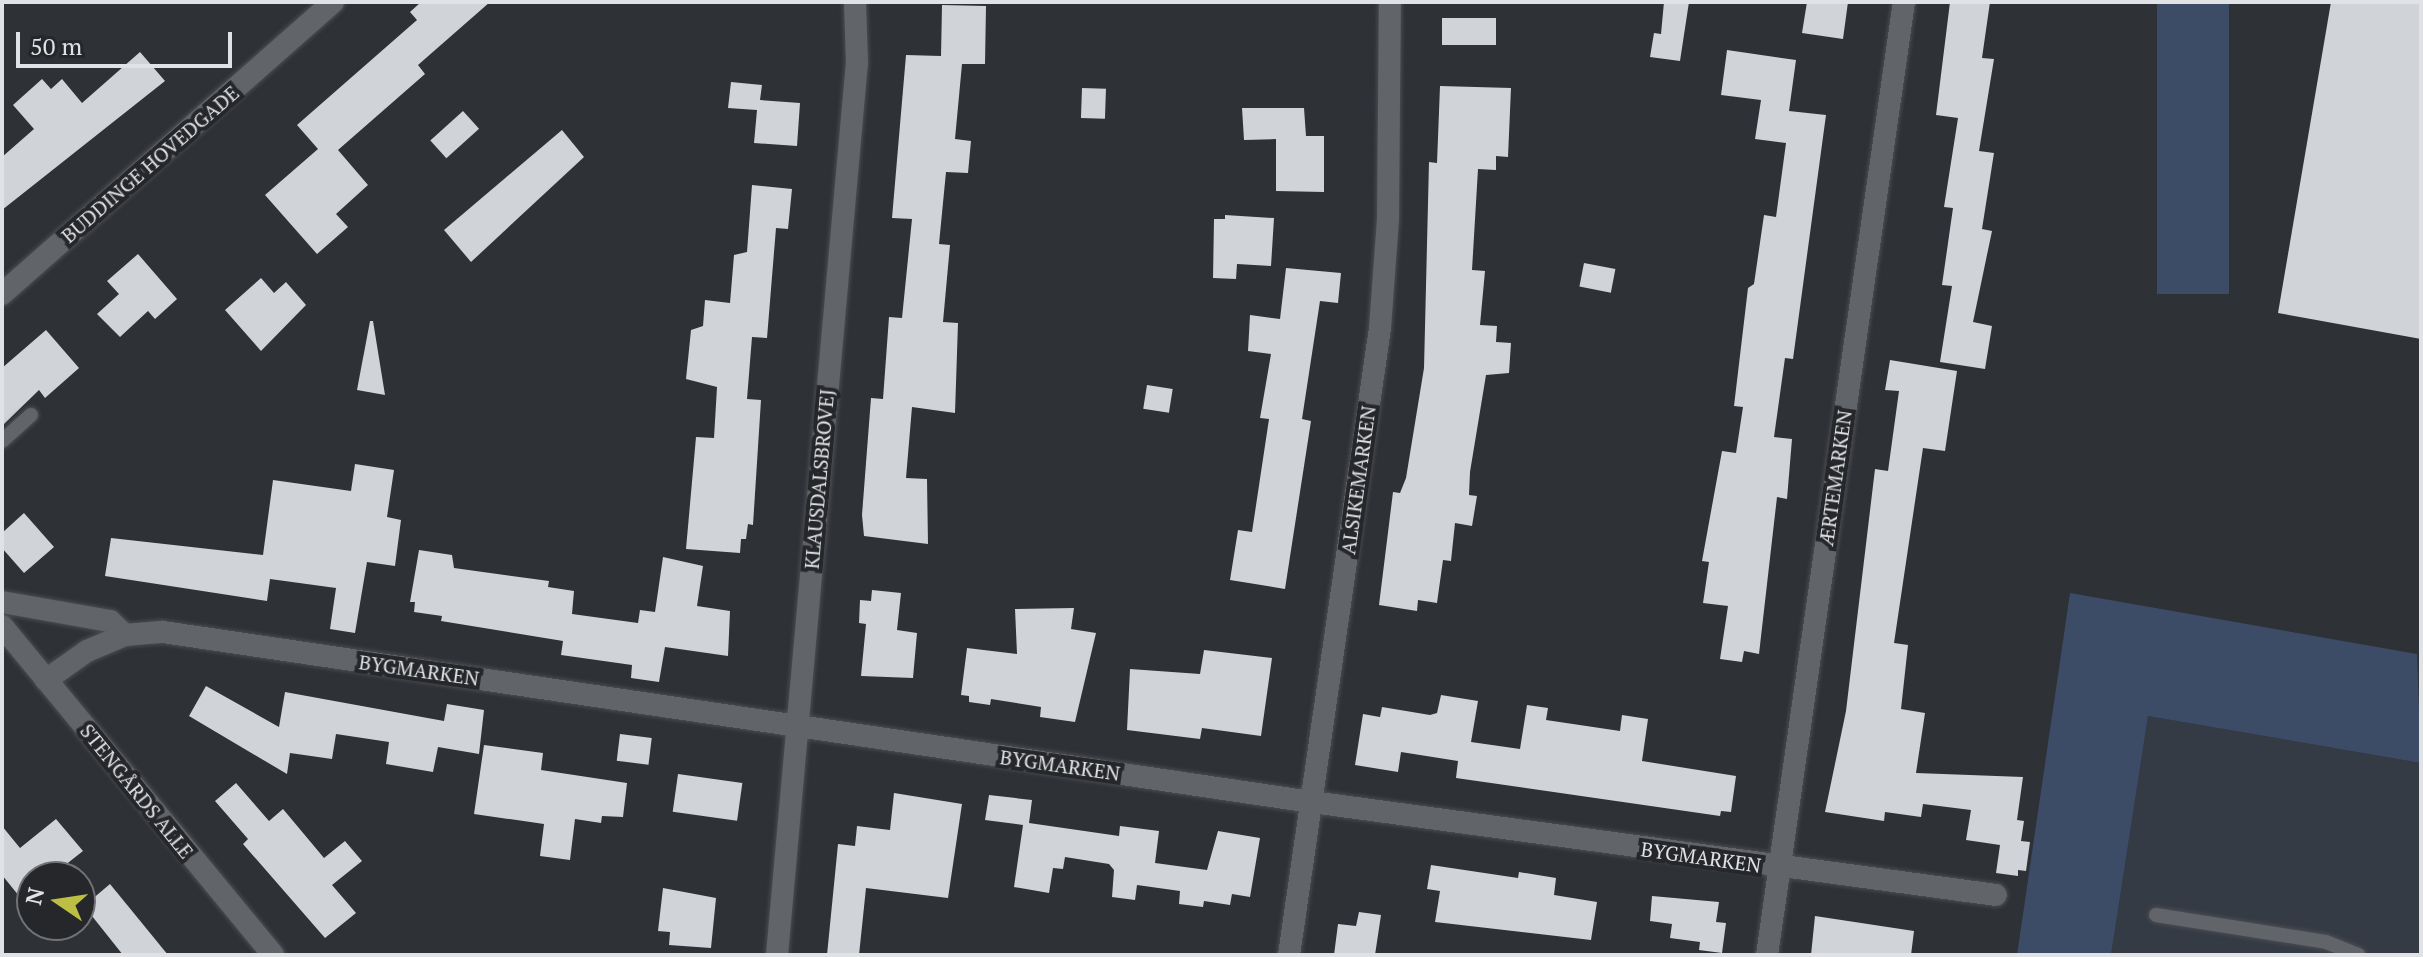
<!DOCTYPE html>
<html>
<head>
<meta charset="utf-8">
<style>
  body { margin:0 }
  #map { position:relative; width:2423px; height:957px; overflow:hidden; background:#2e3136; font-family:"PT Serif",serif }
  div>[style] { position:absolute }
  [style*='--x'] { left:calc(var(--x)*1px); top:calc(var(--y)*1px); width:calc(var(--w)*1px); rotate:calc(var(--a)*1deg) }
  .built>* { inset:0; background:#353b45 }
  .green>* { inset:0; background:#3c4b66; transform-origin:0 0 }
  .building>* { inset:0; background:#d0d4d9; transform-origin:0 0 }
  .roads { filter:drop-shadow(0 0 2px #4b4d51) drop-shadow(0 0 2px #4b4d51) }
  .service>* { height:14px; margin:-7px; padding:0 7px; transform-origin:7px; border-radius:7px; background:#616469 }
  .minor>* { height:22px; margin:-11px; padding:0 11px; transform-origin:11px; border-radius:11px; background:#616469 }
  .tertiary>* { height:22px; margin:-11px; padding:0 11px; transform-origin:11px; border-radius:11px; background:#616469 }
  span { translate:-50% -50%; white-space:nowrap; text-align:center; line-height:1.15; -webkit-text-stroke:8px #25272b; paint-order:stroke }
  .street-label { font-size:20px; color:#e0e2e5 }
  .frame { position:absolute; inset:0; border:4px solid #e0e2e5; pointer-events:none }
  .north { position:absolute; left:16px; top:861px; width:80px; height:80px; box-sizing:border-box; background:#25272b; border:2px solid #707275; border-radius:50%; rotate:283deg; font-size:22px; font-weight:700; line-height:32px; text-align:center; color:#e0e2e5 }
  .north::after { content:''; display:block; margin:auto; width:28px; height:36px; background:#bcbf44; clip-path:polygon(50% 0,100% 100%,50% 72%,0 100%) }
  .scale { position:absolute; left:16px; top:32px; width:216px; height:36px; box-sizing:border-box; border:4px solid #e0e2e5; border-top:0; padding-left:10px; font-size:24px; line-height:28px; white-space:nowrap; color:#e0e2e5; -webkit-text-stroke:6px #25272b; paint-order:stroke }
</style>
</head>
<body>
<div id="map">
  <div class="built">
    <div style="clip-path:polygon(2148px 716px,2421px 763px,2421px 955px,2111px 955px)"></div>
  </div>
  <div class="green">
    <div style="left:2157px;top:2px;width:72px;height:292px"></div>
    <div style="clip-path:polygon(2070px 593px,2417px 654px,2421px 763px,2148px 716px,2111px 955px,2017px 955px)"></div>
  </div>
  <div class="building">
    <div style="clip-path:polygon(421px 2px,490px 2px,418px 65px,425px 74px,338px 150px,368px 185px,336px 214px,348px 227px,317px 254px,265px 195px,318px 149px,297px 125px,417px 20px,410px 12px)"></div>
    <div style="clip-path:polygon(1664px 2px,1689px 2px,1680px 61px,1650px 57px,1654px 33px,1661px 34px)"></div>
    <div style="clip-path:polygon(1807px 2px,1848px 2px,1843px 39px,1802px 33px)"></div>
    <div style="clip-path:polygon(1950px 2px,1990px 2px,1982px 58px,1994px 59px,1979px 151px,1994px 153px,1982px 229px,1992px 231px,1973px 322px,1992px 326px,1985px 369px,1940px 362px,1952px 286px,1942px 285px,1953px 208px,1944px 207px,1958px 118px,1936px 115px)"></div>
    <div style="clip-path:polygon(2331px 2px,2421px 2px,2421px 339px,2278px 313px)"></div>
    <div style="clip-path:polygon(942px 5px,986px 6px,985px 64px,962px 64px,955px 139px,971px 141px,968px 173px,946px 172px,939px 244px,950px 245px,943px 322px,958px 323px,955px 413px,912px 407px,906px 478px,927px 479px,928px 544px,864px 536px,862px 515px,871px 398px,883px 399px,889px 317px,902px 318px,912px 219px,892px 218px,906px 55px,941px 56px)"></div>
    <div style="left:1442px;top:18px;width:54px;height:27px"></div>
    <div style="clip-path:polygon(1727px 50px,1796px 60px,1789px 111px,1826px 115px,1793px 359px,1785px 358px,1774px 437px,1792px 439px,1787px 499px,1777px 497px,1759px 654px,1744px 651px,1742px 662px,1720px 659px,1728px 606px,1703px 603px,1709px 562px,1702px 561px,1722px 451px,1736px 453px,1743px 407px,1734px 406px,1748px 288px,1754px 284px,1764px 215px,1776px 217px,1786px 143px,1755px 139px,1761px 100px,1721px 95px)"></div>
    <div style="clip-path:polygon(140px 52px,165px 81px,2px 210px,2px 157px,34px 129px,13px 105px,42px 79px,51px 89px,62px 79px,82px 103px)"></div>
    <div style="clip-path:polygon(731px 82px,762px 85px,760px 100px,800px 103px,797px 146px,754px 143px,757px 110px,728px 108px)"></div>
    <div style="clip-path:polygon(1440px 86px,1511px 88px,1508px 157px,1496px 156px,1496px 170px,1478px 169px,1472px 270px,1485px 271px,1480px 325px,1497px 326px,1496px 342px,1511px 343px,1509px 373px,1486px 375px,1470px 472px,1469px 495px,1477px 496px,1472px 526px,1455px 523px,1451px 561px,1443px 560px,1437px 603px,1418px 600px,1417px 611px,1379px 605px,1393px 492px,1400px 493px,1406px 478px,1424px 368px,1429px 162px,1437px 163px)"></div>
    <div style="left:1082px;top:88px;width:24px;height:30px;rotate:2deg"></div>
    <div style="clip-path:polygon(1242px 108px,1304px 108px,1306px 136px,1324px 136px,1324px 192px,1276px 191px,1276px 139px,1244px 140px)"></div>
    <div style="left:463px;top:111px;width:24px;height:44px;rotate:48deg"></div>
    <div style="clip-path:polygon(562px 130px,584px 157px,471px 262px,444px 230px)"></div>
    <div style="clip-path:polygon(752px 185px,792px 189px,788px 229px,776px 228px,767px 338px,752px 337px,747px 399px,761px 400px,753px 525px,748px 524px,746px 539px,741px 539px,740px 553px,686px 549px,696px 437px,714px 438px,717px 387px,686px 379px,691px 330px,703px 326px,705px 300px,730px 303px,734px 255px,747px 252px)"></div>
    <div style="clip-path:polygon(1225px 215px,1274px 218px,1271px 266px,1237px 264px,1236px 279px,1213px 278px,1214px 219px,1225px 219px)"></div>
    <div style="clip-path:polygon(138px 254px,177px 299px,155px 319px,148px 311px,120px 337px,97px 314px,119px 294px,107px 281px)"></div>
    <div style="left:1584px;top:263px;width:32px;height:24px;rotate:11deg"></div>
    <div style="clip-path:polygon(1286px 268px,1341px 273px,1338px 303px,1320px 301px,1302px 419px,1311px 421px,1285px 589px,1230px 580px,1238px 530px,1252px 532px,1269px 419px,1260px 418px,1271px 354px,1248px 351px,1250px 315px,1280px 319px)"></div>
    <div style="clip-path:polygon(261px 278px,274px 293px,286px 282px,306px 305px,261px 351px,225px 310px)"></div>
    <div style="clip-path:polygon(370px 321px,373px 321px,385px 395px,357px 390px)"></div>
    <div style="clip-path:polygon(46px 330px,79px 368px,45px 398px,39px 390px,2px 426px,2px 368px)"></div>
    <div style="clip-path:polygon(1890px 360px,1957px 371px,1945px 451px,1923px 448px,1894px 643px,1908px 645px,1901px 709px,1925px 713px,1916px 773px,2023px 777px,2017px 820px,2024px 821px,2021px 841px,2030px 842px,2026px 871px,2018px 870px,2018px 876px,1996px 873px,2000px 845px,1966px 840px,1971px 810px,1923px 804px,1921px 817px,1885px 812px,1884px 821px,1825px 812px,1846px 711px,1875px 469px,1888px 471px,1899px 391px,1885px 390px)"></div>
    <div style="left:1147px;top:385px;width:26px;height:24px;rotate:9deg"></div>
    <div style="clip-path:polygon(355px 464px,394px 470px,387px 517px,401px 520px,395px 566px,367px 562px,355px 633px,330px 629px,336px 588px,270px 579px,267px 601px,105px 576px,111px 538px,263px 555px,273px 480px,351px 491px)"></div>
    <div style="clip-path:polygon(24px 513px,54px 547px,24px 573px,2px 548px,2px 533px)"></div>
    <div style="clip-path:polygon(419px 550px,452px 555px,454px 568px,549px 581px,548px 587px,574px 591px,572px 614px,638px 623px,640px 610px,655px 612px,663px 557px,703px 566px,697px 606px,730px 611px,728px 656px,665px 647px,659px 682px,631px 678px,632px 665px,561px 655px,563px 641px,441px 621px,442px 616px,414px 612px,415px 602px,410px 602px)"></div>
    <div style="clip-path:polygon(872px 590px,901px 593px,897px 630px,917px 633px,913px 678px,861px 676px,866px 624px,859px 623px,860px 600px,871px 601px)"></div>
    <div style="clip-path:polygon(1074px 608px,1071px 629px,1096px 633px,1075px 722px,1040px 717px,1041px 707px,991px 699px,990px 705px,969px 702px,969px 696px,961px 695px,967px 648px,1017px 654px,1015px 609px)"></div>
    <div style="clip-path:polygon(1204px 650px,1272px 658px,1261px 736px,1202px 728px,1200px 739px,1127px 730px,1130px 669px,1200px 674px)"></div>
    <div style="clip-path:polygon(206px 686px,279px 727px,285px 692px,444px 721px,447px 704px,484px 710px,479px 754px,438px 747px,433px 772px,386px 764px,389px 742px,336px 734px,332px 759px,290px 753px,287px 774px,189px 716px)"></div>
    <div style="clip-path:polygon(1441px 695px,1478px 701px,1471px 742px,1520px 749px,1527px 705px,1548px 708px,1546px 720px,1620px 731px,1622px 715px,1648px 719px,1642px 761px,1736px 776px,1731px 812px,1721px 811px,1720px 816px,1456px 778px,1458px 761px,1401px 752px,1398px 772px,1355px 765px,1363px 714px,1380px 717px,1382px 707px,1430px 715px,1437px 713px)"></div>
    <div style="left:620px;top:734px;width:32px;height:27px;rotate:7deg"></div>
    <div style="clip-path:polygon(484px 745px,543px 753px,541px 770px,627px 783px,623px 817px,602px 816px,601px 823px,575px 819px,570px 860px,540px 856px,544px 824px,474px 814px)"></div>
    <div style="left:678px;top:774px;width:65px;height:38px;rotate:8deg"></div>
    <div style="clip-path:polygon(236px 783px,269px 821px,283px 809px,324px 858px,345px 841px,362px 861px,332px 885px,356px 913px,325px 938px,243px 844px,248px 839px,215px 801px)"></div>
    <div style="clip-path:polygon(894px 793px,962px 804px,948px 898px,866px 888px,859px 955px,827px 955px,838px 844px,855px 846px,857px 826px,890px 830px)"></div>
    <div style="clip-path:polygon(989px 795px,1032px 800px,1029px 823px,1119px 836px,1120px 826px,1159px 831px,1155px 863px,1207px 870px,1218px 831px,1260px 838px,1250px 897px,1232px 894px,1230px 905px,1204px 901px,1203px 907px,1179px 904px,1180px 891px,1137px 885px,1135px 900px,1112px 897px,1114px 870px,1109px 864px,1065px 857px,1063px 869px,1053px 868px,1049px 893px,1014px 887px,1023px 825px,985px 820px)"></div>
    <div style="clip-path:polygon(56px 819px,83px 851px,50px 877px,32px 877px,32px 912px,2px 875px,2px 826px,20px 848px)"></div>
    <div style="clip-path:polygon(1431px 865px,1518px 878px,1519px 872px,1556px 878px,1554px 895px,1597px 902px,1591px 940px,1435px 922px,1440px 891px,1427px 889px)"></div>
    <div style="clip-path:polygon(110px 884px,168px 955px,123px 955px,84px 906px)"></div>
    <div style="clip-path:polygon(663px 888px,716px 898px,711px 948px,669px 945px,670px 932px,658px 931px)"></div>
    <div style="clip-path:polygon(1652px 896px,1719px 902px,1716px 922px,1726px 923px,1722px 953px,1699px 950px,1700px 942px,1670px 938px,1672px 924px,1650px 921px)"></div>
    <div style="clip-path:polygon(1359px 912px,1381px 915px,1375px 955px,1334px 955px,1338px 924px,1356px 926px)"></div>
    <div style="clip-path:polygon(1815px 916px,1914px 931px,1911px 955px,1811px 955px)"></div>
  </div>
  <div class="roads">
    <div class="service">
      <div style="--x:2;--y:441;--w:39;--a:-42"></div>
      <div style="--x:2156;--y:915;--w:172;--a:9"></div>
      <div style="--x:2326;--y:942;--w:35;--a:22"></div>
    </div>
    <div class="minor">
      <div style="--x:2;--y:602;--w:110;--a:10"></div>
      <div style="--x:110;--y:621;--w:21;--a:43"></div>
      <div style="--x:46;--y:680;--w:50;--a:-35.3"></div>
      <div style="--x:87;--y:651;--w:41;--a:-22.8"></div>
      <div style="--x:125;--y:635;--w:38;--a:-5"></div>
      <div style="--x:163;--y:632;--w:1162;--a:8.42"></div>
      <div style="--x:1312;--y:802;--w:690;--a:7.74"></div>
      <div style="--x:1289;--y:955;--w:634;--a:-81.74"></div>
      <div style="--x:1380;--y:328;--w:109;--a:-85.8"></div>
      <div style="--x:1388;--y:219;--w:217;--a:-89.5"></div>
      <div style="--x:1767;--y:955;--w:963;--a:-81.82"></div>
    </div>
    <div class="tertiary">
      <div style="--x:2;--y:294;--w:441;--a:-41.4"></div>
      <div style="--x:2;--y:626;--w:426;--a:50.5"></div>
      <div style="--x:777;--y:955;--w:896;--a:-84.88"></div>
      <div style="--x:857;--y:63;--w:61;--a:-91.9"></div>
    </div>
  </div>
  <div class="street-label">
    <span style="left:150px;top:164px;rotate:-41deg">BUDDINGE HOVEDGADE</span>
    <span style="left:1835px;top:478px;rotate:-82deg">ÆRTEMARKEN</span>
    <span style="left:819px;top:479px;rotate:-85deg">KLAUSDALSBROVEJ</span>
    <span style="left:1358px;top:480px;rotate:-82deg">ALSIKEMARKEN</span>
    <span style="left:419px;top:670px;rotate:8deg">BYGMARKEN</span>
    <span style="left:1060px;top:765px;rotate:8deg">BYGMARKEN</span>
    <span style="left:137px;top:791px;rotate:51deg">STENGÅRDS ALLE</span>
    <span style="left:1701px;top:857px;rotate:8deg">BYGMARKEN</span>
  </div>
  <div class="frame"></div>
  <div class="north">N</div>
  <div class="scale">50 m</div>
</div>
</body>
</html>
